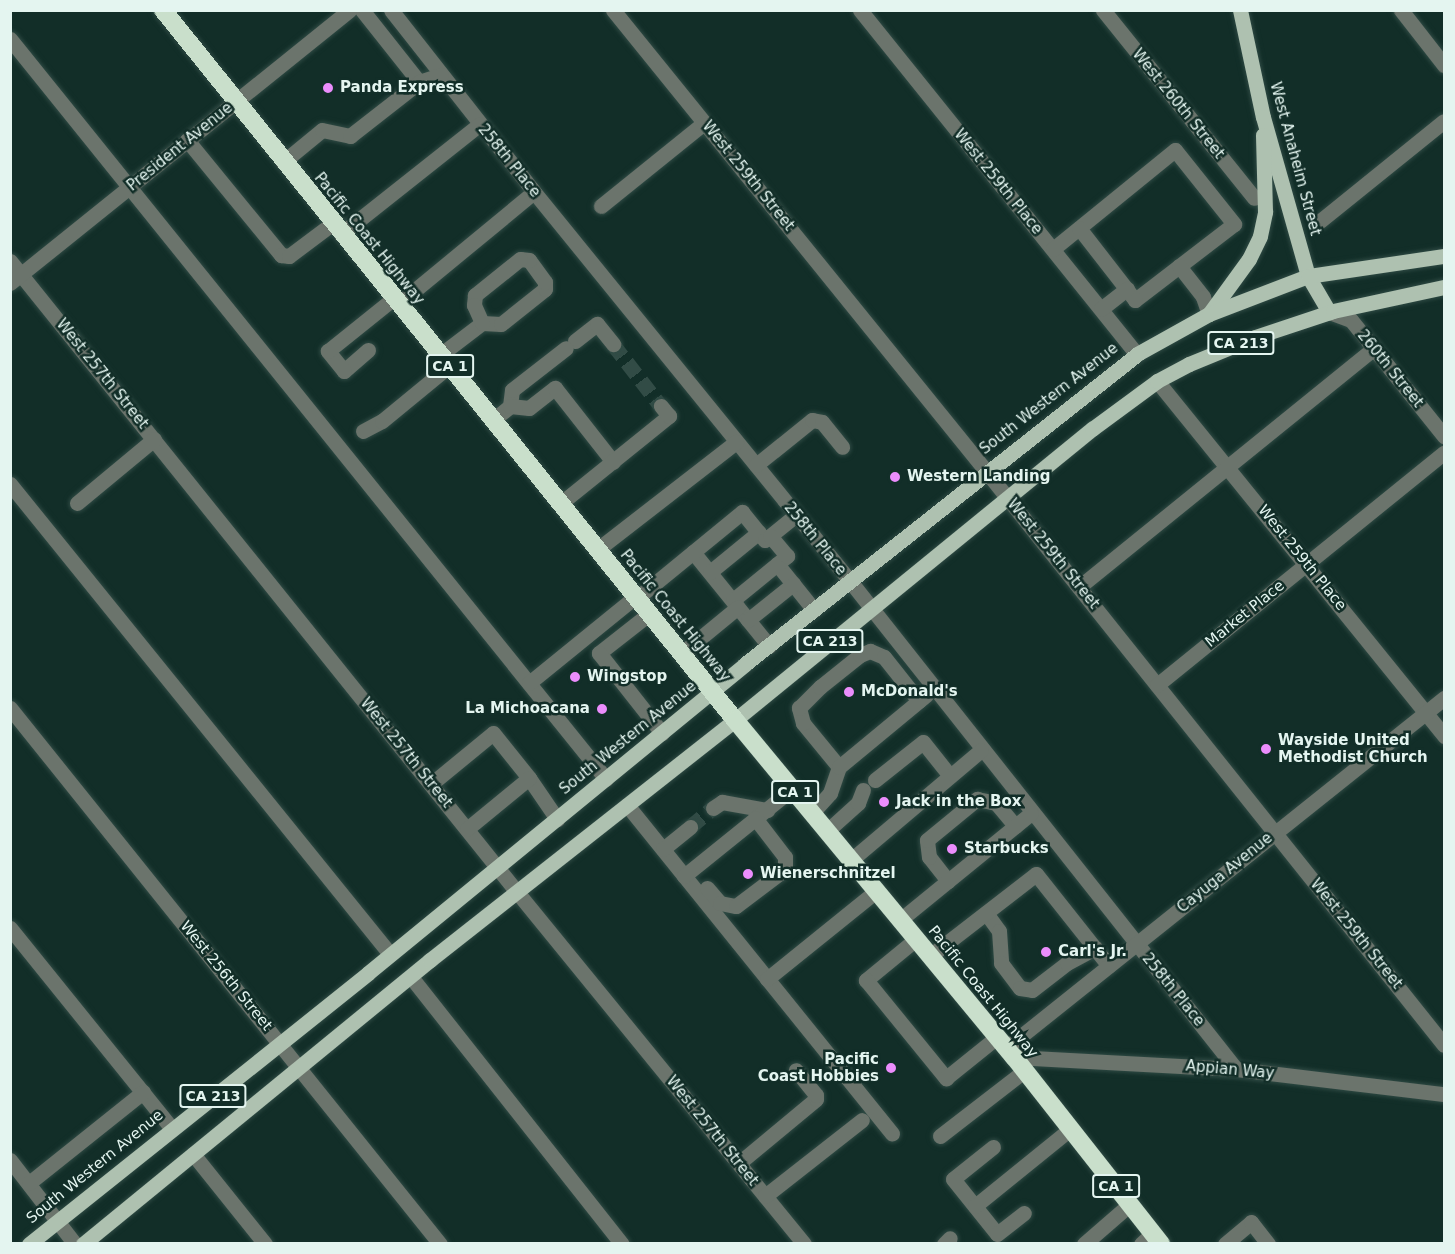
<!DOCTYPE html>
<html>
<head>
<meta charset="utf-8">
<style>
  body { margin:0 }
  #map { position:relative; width:1455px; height:1254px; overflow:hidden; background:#122e28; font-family:"DejaVu Sans",sans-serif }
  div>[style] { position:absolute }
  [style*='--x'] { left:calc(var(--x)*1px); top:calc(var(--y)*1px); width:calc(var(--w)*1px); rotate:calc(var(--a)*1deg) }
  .minor-tunnel>* { height:15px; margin-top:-7.5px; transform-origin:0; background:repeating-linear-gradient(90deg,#324c46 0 15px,transparent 0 23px) }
  .roads { filter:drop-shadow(0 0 2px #2f4a44) drop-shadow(0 0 2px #2f4a44) }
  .minor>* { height:15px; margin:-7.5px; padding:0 7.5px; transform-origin:7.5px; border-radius:7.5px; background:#6b746c }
  .major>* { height:15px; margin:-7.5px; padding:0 7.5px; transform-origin:7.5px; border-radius:7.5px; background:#aec1b0 }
  .highway>* { height:18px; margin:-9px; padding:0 9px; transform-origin:9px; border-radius:9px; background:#c9dfcb }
  .dots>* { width:16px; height:16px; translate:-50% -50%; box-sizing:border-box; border:3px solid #122e28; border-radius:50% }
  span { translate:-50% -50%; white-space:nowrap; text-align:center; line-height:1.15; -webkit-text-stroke:5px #122e28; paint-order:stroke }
  .shield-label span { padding:2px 4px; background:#122e28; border:2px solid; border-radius:4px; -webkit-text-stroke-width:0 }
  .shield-label { font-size:14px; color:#e4f5f0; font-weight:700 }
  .poi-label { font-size:15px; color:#e4f5f0; font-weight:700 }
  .left { translate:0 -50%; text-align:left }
  .right { translate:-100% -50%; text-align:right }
  .street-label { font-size:15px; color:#e4f5f0 }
  .frame { position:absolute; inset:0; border:12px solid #e4f5f0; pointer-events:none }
</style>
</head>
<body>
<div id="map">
  <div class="minor-tunnel">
    <div style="--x:613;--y:344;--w:78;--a:52.3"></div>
    <div style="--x:690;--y:827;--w:30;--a:-40"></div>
  </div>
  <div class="roads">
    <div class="minor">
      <div style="--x:362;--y:10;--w:92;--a:51.6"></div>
      <div style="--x:391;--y:10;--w:231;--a:51.8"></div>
      <div style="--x:534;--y:192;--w:501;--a:50.91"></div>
      <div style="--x:850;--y:581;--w:622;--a:51.66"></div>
      <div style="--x:613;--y:10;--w:593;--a:51.02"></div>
      <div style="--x:986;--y:471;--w:734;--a:51.41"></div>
      <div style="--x:860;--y:10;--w:442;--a:51.2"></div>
      <div style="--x:1103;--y:10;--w:241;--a:51.2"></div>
      <div style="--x:1401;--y:10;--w:70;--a:52"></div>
      <div style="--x:10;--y:39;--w:950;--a:51.15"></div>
      <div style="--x:187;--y:140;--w:149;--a:50.7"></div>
      <div style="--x:281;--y:255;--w:8;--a:7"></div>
      <div style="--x:289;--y:256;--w:55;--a:-36.9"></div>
      <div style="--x:283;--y:162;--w:50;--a:-39.4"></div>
      <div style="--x:322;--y:130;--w:29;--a:12"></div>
      <div style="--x:350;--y:136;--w:88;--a:-38"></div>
      <div style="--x:419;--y:82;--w:23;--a:-18"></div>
      <div style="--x:601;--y:206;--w:132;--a:-38.9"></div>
      <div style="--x:1320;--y:221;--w:159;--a:-38.9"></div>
      <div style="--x:341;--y:234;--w:177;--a:-38.4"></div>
      <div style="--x:1053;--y:249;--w:157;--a:-39.1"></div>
      <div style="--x:1175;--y:150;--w:95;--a:51.4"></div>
      <div style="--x:1234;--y:224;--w:125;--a:142.5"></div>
      <div style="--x:1135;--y:300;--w:91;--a:-127.9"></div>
      <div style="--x:10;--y:261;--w:809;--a:51.22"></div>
      <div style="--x:517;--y:892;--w:454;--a:50.8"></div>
      <div style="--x:1179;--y:266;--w:39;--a:52"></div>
      <div style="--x:1203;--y:297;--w:18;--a:71"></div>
      <div style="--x:10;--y:283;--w:435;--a:-38.8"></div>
      <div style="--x:398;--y:304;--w:176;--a:-39.5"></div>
      <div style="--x:1101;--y:309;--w:33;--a:-38"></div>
      <div style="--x:1329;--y:312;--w:23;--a:20"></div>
      <div style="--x:1351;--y:320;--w:149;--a:51.3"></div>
      <div style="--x:575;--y:341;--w:28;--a:-38"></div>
      <div style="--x:597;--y:324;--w:26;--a:51"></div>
      <div style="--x:368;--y:350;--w:32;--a:139"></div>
      <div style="--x:344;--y:371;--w:26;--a:-129"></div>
      <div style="--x:328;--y:351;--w:85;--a:-38.8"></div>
      <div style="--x:440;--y:355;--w:53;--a:-37.3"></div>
      <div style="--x:482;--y:323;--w:19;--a:3"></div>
      <div style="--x:501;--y:324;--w:56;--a:-38.5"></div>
      <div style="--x:545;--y:289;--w:7;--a:-90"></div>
      <div style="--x:545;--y:282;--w:27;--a:-126"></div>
      <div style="--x:529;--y:260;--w:9;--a:-174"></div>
      <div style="--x:520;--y:259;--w:58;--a:141.3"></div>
      <div style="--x:475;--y:295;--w:10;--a:96"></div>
      <div style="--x:474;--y:305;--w:20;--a:66"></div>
      <div style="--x:1157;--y:381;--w:457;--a:51"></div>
      <div style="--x:510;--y:406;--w:16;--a:-83"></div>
      <div style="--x:512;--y:390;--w:68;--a:-37.9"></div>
      <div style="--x:493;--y:420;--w:22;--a:-39"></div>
      <div style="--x:510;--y:406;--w:19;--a:6"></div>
      <div style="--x:529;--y:408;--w:33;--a:-38"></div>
      <div style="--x:555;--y:388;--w:94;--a:51.9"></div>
      <div style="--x:363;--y:431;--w:21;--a:-28"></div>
      <div style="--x:382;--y:421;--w:87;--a:-39.4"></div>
      <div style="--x:756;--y:465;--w:72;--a:-38.8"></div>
      <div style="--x:812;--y:420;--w:10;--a:11"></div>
      <div style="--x:822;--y:422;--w:32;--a:51"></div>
      <div style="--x:10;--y:484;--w:604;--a:51.04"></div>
      <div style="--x:77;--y:503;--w:100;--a:-39.7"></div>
      <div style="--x:561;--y:503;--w:139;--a:-38.9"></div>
      <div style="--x:669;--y:416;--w:13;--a:-129"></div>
      <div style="--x:598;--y:549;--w:175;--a:-37.8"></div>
      <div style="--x:693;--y:552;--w:121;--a:51"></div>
      <div style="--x:777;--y:564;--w:59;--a:51.2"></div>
      <div style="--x:710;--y:572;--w:63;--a:-39.2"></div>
      <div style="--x:1079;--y:587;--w:380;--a:-39"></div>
      <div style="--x:637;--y:598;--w:136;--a:-39.3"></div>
      <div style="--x:742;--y:512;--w:36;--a:51"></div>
      <div style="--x:765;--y:540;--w:40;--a:-39"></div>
      <div style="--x:733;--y:600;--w:70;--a:-39.2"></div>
      <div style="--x:787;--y:556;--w:26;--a:-130"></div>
      <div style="--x:650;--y:613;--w:65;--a:141.9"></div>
      <div style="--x:599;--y:653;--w:102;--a:51.8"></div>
      <div style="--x:748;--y:620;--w:58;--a:-38.7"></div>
      <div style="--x:682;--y:653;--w:72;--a:-39.4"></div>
      <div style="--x:529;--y:683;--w:138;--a:-39.1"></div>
      <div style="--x:1157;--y:685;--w:369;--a:-39"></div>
      <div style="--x:10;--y:708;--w:687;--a:51.26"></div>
      <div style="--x:839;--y:767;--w:57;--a:-129.3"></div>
      <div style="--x:803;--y:723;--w:16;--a:-105"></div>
      <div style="--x:799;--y:708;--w:30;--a:-45"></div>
      <div style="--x:820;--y:687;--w:51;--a:-38.7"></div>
      <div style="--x:860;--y:655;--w:11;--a:-22"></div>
      <div style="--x:870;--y:651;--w:15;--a:23"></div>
      <div style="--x:884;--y:657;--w:56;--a:51.5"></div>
      <div style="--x:529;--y:778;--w:50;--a:55.7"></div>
      <div style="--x:875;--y:780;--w:61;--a:-38.4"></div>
      <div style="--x:923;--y:742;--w:43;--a:51.5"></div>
      <div style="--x:431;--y:784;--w:80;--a:-39.4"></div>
      <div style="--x:493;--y:733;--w:58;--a:51.3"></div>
      <div style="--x:529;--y:778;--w:80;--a:140.6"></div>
      <div style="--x:627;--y:805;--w:422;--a:51.1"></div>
      <div style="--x:713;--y:808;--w:11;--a:-34"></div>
      <div style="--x:722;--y:802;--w:46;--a:10.1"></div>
      <div style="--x:812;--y:813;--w:27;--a:-48"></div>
      <div style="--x:830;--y:793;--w:28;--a:-71"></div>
      <div style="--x:839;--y:767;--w:113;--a:-39.6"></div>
      <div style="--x:827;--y:831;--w:42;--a:-42.1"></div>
      <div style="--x:858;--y:803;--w:14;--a:-69"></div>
      <div style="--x:663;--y:849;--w:35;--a:-39"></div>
      <div style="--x:851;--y:860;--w:170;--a:-40.2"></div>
      <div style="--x:684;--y:876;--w:139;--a:-38.9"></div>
      <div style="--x:948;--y:881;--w:31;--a:-128"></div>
      <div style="--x:929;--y:857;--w:17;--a:-97"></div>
      <div style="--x:927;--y:840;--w:65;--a:-39.4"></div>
      <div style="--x:977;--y:799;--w:19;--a:12"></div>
      <div style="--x:996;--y:803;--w:30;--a:50"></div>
      <div style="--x:707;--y:888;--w:20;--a:49"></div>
      <div style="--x:720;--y:903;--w:16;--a:11"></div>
      <div style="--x:736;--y:906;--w:61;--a:-37.1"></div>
      <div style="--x:785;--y:869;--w:12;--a:-90"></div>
      <div style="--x:785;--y:857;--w:49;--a:-127.6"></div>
      <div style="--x:986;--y:913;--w:22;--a:54"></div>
      <div style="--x:999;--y:931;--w:32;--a:86"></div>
      <div style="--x:1001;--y:963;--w:31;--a:53"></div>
      <div style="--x:1020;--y:988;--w:12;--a:9"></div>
      <div style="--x:1032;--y:990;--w:44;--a:-37.6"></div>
      <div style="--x:1067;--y:963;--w:32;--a:-28"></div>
      <div style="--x:900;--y:920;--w:169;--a:-39.2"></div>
      <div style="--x:10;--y:928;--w:258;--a:51.1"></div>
      <div style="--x:916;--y:939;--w:65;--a:140.6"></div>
      <div style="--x:866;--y:980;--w:127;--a:50.8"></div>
      <div style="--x:946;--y:1078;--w:65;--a:-38.8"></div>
      <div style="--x:930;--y:956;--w:134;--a:-37.7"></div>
      <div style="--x:1036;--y:874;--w:117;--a:51.6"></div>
      <div style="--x:411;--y:977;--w:340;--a:51.7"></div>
      <div style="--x:767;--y:979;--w:140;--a:-38.9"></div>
      <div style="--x:1006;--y:1048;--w:561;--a:-38.63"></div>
      <div style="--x:1014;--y:1057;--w:222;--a:3.1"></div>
      <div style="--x:1236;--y:1069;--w:209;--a:6.9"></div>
      <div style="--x:940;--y:1136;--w:106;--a:-37.7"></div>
      <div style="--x:993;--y:1147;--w:51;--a:141.3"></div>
      <div style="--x:953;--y:1179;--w:70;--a:51.3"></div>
      <div style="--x:997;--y:1234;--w:34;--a:-38"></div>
      <div style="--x:193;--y:1154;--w:115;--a:51.3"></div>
      <div style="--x:10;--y:1160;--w:106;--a:52.3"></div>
      <div style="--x:739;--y:1163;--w:100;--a:-39.7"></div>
      <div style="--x:816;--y:1099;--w:4;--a:-90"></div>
      <div style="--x:816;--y:1095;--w:32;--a:-129"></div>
      <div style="--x:29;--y:1183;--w:146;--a:-38.6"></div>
      <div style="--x:765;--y:1196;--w:123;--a:-38.1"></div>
      <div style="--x:975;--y:1206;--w:122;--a:-39"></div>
      <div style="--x:944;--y:1244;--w:8;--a:-45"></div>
      <div style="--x:1084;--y:1244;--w:61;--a:-41"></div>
      <div style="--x:1141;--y:1244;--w:16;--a:-43"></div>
      <div style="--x:1225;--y:1244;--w:34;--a:-40"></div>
      <div style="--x:1251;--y:1222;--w:28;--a:52"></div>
    </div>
    <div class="major">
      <div style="--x:1240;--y:10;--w:109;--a:77.9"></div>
      <div style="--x:1263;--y:117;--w:165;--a:74.2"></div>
      <div style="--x:1308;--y:276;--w:42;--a:59.7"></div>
      <div style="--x:1209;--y:314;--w:68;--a:-54"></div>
      <div style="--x:1249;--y:259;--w:25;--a:-64"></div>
      <div style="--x:1260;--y:236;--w:25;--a:-78"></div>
      <div style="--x:1265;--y:212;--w:77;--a:-91.5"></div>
      <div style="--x:29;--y:1244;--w:434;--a:-38.6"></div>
      <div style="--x:368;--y:973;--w:487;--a:-39.3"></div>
      <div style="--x:745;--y:664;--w:500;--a:-38.3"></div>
      <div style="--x:1137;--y:354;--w:82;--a:-29.1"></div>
      <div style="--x:1209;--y:314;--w:106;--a:-21"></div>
      <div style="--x:1308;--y:276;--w:137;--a:-8.4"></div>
      <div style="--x:83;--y:1244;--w:448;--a:-39.3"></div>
      <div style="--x:430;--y:960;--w:388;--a:-38.2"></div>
      <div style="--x:735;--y:720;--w:461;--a:-39.2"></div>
      <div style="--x:1092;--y:429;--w:81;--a:-36.4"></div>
      <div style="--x:1157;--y:381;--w:36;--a:-28"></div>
      <div style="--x:1189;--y:364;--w:71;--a:-22.2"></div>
      <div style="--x:1255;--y:337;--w:82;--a:-18.4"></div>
      <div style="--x:1333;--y:311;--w:114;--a:-12.2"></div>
    </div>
    <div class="highway">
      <div style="--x:163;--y:10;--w:912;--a:51.14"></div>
      <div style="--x:735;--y:720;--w:438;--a:50.4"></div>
      <div style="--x:1014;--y:1057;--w:238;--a:51.8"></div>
    </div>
  </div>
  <div class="dots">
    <div style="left:328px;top:88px;background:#eb8dfc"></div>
    <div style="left:895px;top:477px;background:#eb8dfc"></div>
    <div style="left:575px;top:677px;background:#eb8dfc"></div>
    <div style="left:849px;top:692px;background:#eb8dfc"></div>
    <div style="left:602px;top:709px;background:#eb8dfc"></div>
    <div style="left:1266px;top:749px;background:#eb8dfc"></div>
    <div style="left:884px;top:802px;background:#eb8dfc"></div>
    <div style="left:952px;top:849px;background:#eb8dfc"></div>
    <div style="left:748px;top:874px;background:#eb8dfc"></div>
    <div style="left:1046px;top:952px;background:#eb8dfc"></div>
    <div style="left:891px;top:1068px;background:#eb8dfc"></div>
  </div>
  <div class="shield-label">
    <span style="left:1241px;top:343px">CA 213</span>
    <span style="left:450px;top:366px">CA 1</span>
    <span style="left:830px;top:641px">CA 213</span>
    <span style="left:795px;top:792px">CA 1</span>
    <span style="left:213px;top:1096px">CA 213</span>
    <span style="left:1116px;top:1186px">CA 1</span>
  </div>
  <div class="poi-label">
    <span class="left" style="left:340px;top:88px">Panda Express</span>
    <span class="left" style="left:907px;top:477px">Western Landing</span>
    <span class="left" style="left:587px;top:677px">Wingstop</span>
    <span class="left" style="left:861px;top:692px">McDonald's</span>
    <span class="right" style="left:590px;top:709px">La Michoacana</span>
    <span class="left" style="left:1278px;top:749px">Wayside United<br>Methodist Church</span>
    <span class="left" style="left:896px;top:802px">Jack in the Box</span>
    <span class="left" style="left:964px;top:849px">Starbucks</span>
    <span class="left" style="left:760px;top:874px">Wienerschnitzel</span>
    <span class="left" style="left:1058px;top:952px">Carl's Jr.</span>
    <span class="right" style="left:879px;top:1068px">Pacific<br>Coast Hobbies</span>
  </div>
  <div class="street-label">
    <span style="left:1178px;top:104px;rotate:51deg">West 260th Street</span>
    <span style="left:180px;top:147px;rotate:-39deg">President Avenue</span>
    <span style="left:1295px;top:159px;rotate:75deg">West Anaheim Street</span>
    <span style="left:509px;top:161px;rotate:51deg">258th Place</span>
    <span style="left:748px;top:176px;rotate:51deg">West 259th Street</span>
    <span style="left:998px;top:182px;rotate:51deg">West 259th Place</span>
    <span style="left:369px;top:239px;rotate:51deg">Pacific Coast Highway</span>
    <span style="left:1390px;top:369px;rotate:51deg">260th Street</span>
    <span style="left:102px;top:374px;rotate:51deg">West 257th Street</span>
    <span style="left:1049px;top:399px;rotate:-38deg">South Western Avenue</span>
    <span style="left:815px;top:539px;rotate:51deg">258th Place</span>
    <span style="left:1053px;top:554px;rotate:51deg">West 259th Street</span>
    <span style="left:1302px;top:558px;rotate:51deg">West 259th Place</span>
    <span style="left:1245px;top:614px;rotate:-39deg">Market Place</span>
    <span style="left:675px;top:616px;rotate:51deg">Pacific Coast Highway</span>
    <span style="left:628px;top:738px;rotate:-39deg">South Western Avenue</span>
    <span style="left:406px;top:753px;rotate:51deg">West 257th Street</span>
    <span style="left:1225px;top:873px;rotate:-39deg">Cayuga Avenue</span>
    <span style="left:1356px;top:934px;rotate:51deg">West 259th Street</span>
    <span style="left:226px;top:976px;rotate:51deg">West 256th Street</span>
    <span style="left:1173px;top:990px;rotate:51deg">258th Place</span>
    <span style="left:983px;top:992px;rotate:51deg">Pacific Coast Highway</span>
    <span style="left:1230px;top:1070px;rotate:5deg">Appian Way</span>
    <span style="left:712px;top:1131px;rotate:51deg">West 257th Street</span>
    <span style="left:95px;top:1167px;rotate:-39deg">South Western Avenue</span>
  </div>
  <div class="frame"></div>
</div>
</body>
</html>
